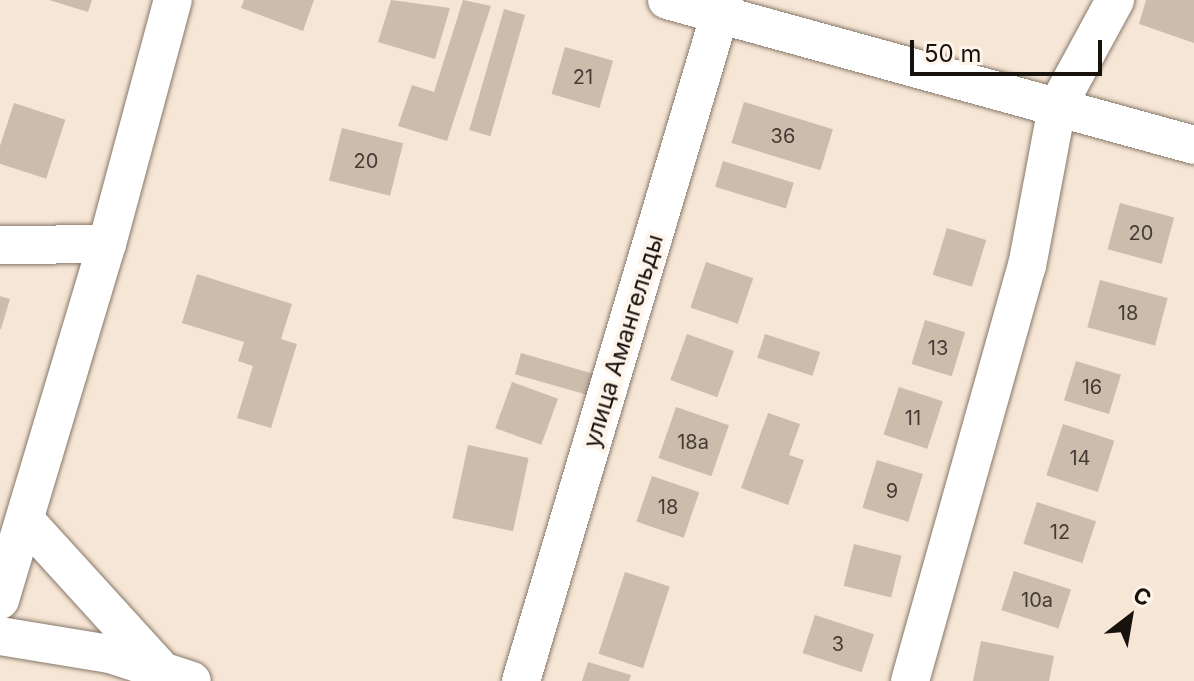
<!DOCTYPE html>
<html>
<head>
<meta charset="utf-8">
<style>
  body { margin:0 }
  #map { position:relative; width:1194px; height:681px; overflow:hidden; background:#f6e6d5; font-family:Inter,sans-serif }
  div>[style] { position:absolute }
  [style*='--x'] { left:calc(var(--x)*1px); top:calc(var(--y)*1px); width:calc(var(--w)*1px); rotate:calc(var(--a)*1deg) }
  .building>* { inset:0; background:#ccbcac; transform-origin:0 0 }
  .roads { filter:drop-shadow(0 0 2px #87786a) drop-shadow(0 0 2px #87786a) }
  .minor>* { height:38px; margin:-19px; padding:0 19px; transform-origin:19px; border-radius:19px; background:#fff }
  span { translate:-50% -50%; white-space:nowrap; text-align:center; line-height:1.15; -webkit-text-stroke:8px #fef4ea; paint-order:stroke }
  .number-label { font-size:20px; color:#453c35 }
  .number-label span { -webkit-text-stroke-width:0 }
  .street-label { font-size:24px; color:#18120d }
  .north { position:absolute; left:1090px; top:577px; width:80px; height:80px; -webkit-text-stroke:6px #fef4ea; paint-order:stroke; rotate:31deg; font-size:22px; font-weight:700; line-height:32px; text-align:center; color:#18120d }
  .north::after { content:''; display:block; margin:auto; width:28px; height:36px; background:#18120d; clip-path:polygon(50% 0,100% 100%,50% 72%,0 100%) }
  .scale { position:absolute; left:910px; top:40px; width:192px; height:36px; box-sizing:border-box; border:4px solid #18120d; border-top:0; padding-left:10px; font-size:24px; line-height:28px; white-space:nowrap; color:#18120d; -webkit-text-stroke:6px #fef4ea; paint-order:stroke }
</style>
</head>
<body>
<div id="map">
  <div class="building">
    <div style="clip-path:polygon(49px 0,92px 0,88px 12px)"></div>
    <div style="clip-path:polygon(244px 0,314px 0,303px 31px,241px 8px)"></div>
    <div style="clip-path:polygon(391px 0,450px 8px,435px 59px,378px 42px)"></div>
    <div style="clip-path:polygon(463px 0,491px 6px,447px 141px,398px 126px,412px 85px,434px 92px)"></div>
    <div style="clip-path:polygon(1146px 0,1194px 0,1194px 43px,1139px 24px)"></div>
    <div style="left:504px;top:9px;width:22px;height:126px;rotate:16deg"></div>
    <div style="left:565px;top:47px;width:50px;height:49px;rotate:16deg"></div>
    <div style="left:744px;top:102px;width:93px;height:43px;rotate:17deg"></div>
    <div style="left:14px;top:103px;width:54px;height:62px;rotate:18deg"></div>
    <div style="left:342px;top:128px;width:63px;height:54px;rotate:14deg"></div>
    <div style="left:723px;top:161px;width:74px;height:27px;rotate:17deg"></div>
    <div style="left:1120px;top:203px;width:56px;height:48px;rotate:15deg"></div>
    <div style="left:947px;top:228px;width:41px;height:49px;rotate:17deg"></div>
    <div style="left:706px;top:262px;width:50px;height:48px;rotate:19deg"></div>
    <div style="clip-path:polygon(197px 274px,292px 304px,281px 339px,297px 344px,271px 428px,237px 418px,253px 366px,238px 361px,244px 342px,182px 323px)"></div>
    <div style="left:1100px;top:280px;width:70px;height:49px;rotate:15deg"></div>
    <div style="clip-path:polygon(0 296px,10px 299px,1px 329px,0 329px)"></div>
    <div style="left:925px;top:320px;width:42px;height:46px;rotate:17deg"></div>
    <div style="left:687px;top:334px;width:50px;height:49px;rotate:20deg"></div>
    <div style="left:765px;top:334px;width:58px;height:25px;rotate:18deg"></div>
    <div style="left:521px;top:353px;width:75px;height:22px;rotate:16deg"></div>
    <div style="left:1076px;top:361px;width:47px;height:41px;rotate:17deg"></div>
    <div style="left:512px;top:382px;width:49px;height:49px;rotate:20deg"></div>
    <div style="left:899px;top:387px;width:46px;height:50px;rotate:18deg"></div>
    <div style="left:676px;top:407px;width:56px;height:54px;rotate:19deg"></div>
    <div style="clip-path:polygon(768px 413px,800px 424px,789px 455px,804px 460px,788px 505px,741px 488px)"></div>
    <div style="left:1063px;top:424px;width:54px;height:54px;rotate:18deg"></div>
    <div style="left:468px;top:445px;width:62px;height:75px;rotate:12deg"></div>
    <div style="left:877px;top:460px;width:48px;height:50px;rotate:17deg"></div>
    <div style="left:652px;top:476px;width:50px;height:48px;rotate:19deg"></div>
    <div style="left:1037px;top:502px;width:62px;height:44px;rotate:18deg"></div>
    <div style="left:854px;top:544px;width:49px;height:43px;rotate:14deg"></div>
    <div style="left:1014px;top:571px;width:60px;height:41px;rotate:18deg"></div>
    <div style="left:625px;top:572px;width:47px;height:86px;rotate:18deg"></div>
    <div style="left:815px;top:615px;width:62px;height:40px;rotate:18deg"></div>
    <div style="clip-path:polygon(981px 641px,1054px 656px,1049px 681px,973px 681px)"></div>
    <div style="clip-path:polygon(588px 662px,631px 675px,629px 681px,582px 681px)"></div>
  </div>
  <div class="roads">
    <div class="minor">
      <div style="--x:667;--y:0;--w:547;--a:15.38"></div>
      <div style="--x:0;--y:245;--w:107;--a:-0.5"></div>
      <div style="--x:107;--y:244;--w:253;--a:-74.9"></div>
      <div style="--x:26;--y:521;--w:195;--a:47.7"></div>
      <div style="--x:0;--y:600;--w:372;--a:-73.3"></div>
      <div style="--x:0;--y:636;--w:111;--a:9.3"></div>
      <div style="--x:110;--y:654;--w:86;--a:18.2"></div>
      <div style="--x:521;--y:681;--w:711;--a:-73.4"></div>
      <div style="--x:910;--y:681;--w:431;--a:-74.3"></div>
      <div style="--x:1027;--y:266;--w:162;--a:-79.3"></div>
      <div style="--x:1057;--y:107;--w:122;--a:-61.5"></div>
    </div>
  </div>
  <div class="number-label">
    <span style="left:583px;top:77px">21</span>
    <span style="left:783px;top:136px">36</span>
    <span style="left:366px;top:161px">20</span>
    <span style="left:1141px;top:233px">20</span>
    <span style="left:1128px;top:313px">18</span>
    <span style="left:938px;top:348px">13</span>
    <span style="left:1092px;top:387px">16</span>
    <span style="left:913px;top:418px">11</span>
    <span style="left:693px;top:442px">18а</span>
    <span style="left:1080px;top:458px">14</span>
    <span style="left:892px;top:491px">9</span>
    <span style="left:668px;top:507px">18</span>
    <span style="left:1060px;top:532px">12</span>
    <span style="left:1037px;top:600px">10а</span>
    <span style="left:838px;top:644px">3</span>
  </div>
  <div class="street-label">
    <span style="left:623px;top:341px;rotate:-73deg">улица Амангельды</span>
  </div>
  <div class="north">С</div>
  <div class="scale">50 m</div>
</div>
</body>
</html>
